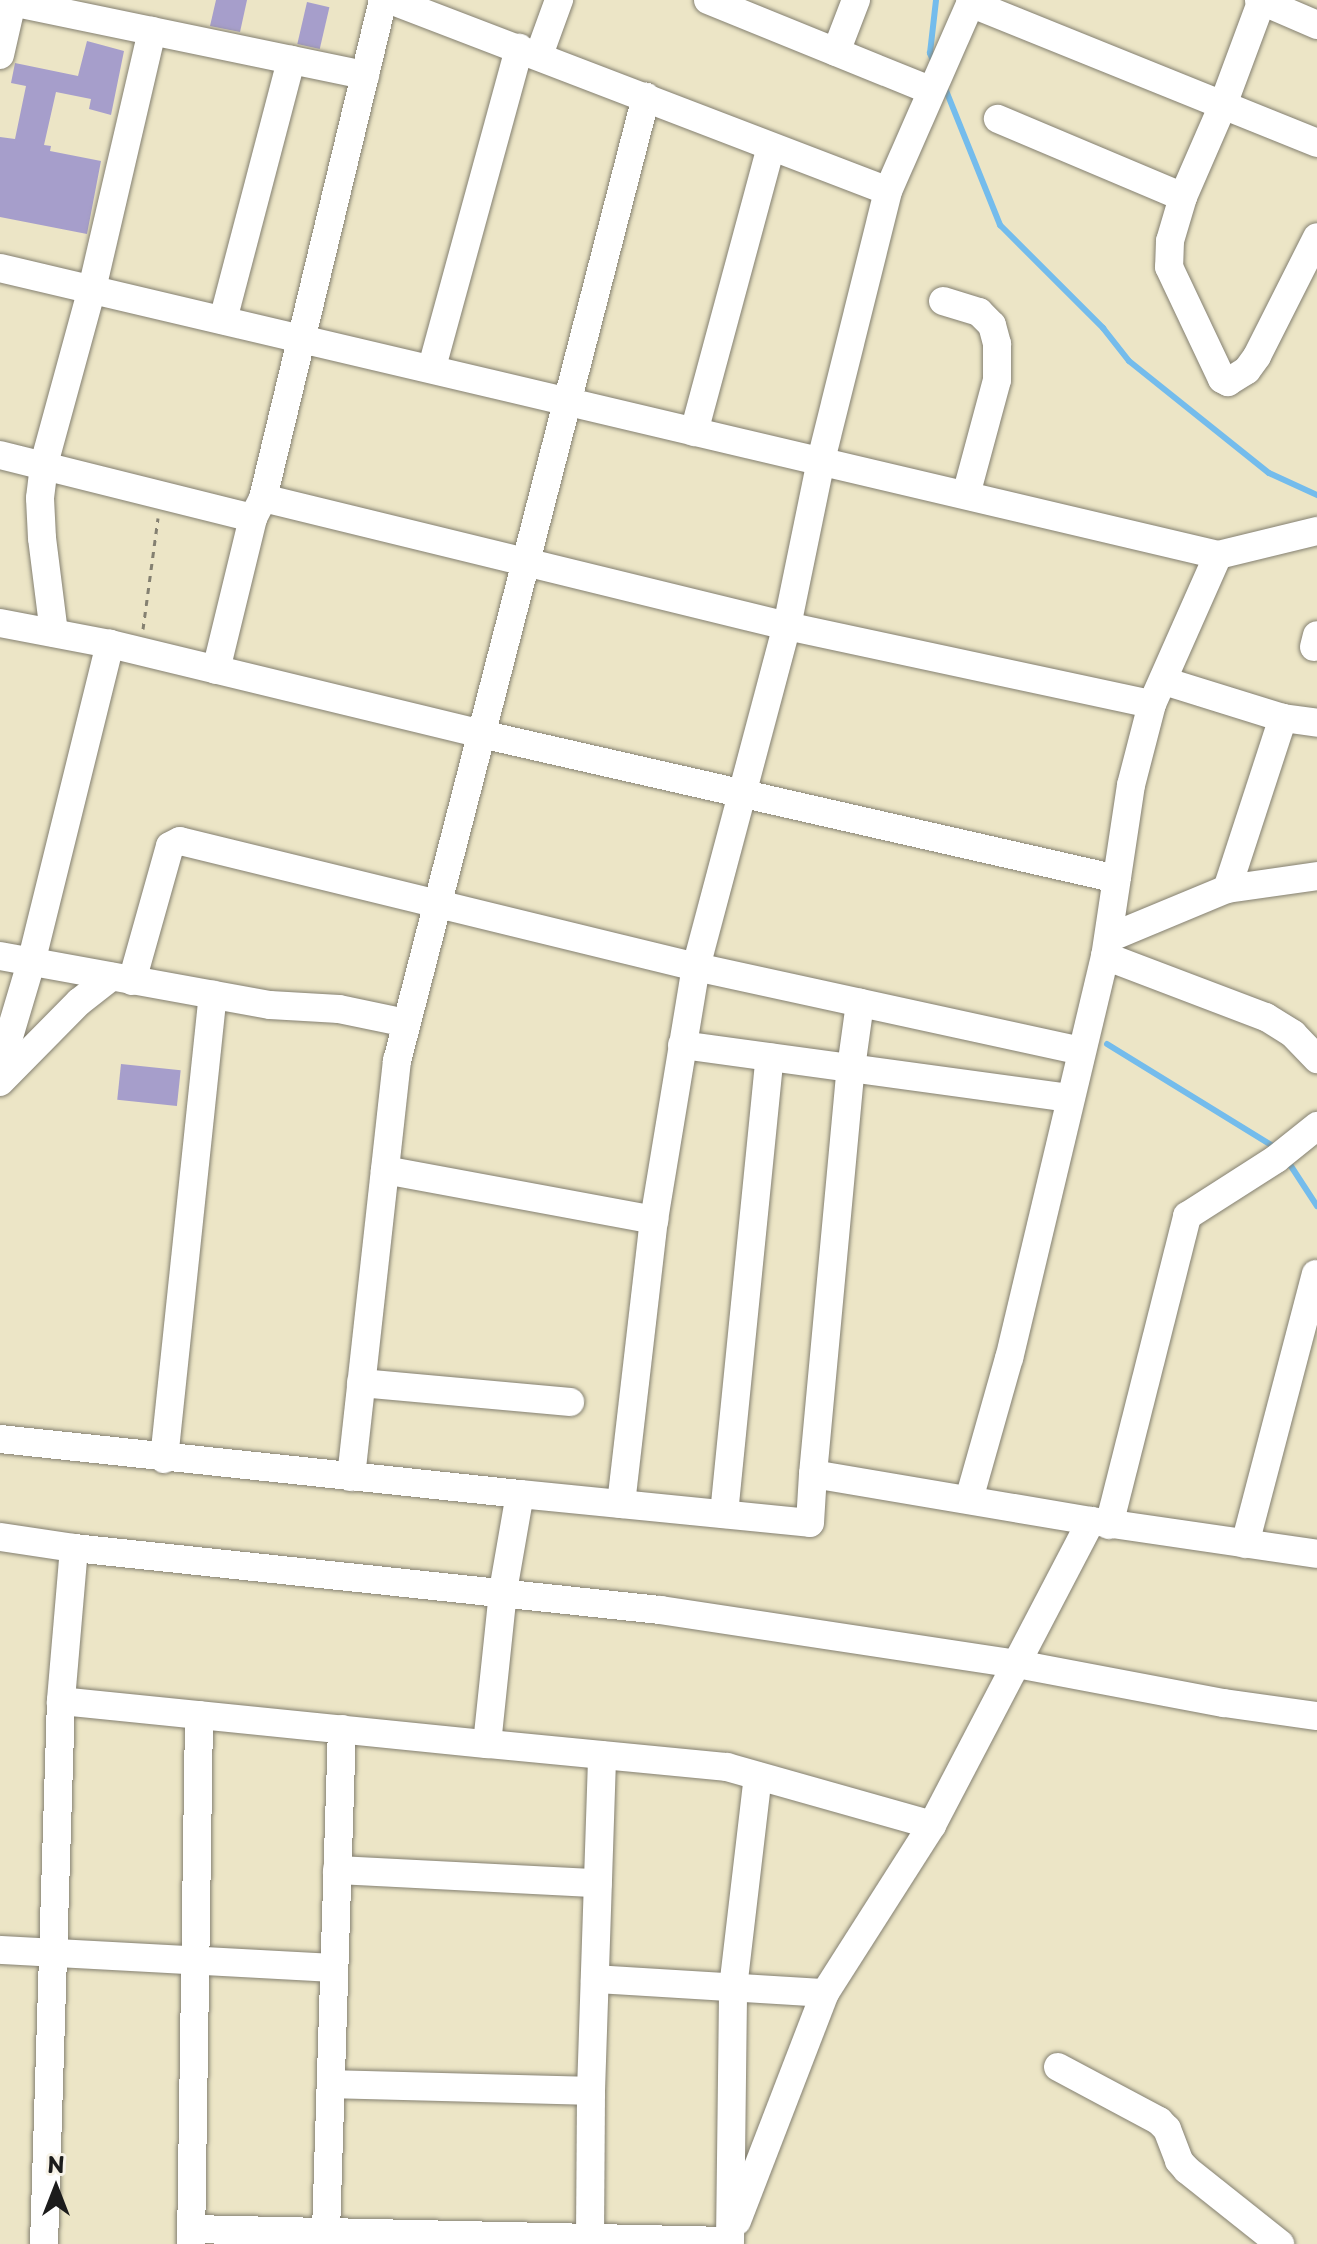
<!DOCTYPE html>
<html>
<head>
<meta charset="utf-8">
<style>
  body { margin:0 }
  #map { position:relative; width:1317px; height:2244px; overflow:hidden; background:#ece5c6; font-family:"Playpen Sans",sans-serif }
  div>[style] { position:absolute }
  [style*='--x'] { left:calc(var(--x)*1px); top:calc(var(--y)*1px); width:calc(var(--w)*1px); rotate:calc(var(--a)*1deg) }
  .stream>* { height:6px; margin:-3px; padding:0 3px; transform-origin:3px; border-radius:3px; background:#74bcec }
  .building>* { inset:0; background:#a69ecb; transform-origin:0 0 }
  .path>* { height:3px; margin-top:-1.5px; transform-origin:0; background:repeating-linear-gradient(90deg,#848071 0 6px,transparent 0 12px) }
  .roads { filter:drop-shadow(0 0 2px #848071) drop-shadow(0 0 2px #848071) }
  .minor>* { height:28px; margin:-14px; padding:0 14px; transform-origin:14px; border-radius:14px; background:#fff }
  span { translate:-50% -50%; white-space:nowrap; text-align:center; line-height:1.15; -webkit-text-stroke:6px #f7f3e8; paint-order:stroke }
  .north { position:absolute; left:16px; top:2148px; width:80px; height:80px; -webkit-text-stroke:6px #f7f3e8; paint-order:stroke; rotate:0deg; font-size:22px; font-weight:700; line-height:32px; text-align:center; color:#1c1c1c }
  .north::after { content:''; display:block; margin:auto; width:28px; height:36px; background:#1c1c1c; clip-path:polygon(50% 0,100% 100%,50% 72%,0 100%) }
</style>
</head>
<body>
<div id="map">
  <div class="stream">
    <div style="--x:934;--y:63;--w:11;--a:-112"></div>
    <div style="--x:930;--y:53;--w:53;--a:-83.5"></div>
    <div style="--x:945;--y:88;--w:148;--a:68.1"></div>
    <div style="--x:1000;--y:225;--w:146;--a:45"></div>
    <div style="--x:1103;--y:328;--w:42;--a:51.8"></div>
    <div style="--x:1129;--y:361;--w:179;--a:38.7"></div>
    <div style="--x:1269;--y:473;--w:53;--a:24.6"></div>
    <div style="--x:1107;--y:1044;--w:201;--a:31.6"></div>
    <div style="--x:1287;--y:1160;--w:55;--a:56.9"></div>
  </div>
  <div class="building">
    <div style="clip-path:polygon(216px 0,247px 0,240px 32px,210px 26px)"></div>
    <div style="left:307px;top:2px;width:23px;height:43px;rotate:13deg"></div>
    <div style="clip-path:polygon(87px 41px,124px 51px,111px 115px,89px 109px,91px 99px,56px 92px,44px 145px,51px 146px,50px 151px,101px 161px,87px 234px,0 217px,0 137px,15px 139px,26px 86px,11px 83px,15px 63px,78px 76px)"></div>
    <div style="left:121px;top:1064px;width:60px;height:36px;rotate:6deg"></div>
  </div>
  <div class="path">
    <div style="--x:143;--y:629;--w:112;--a:-82.3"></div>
  </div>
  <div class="roads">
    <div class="minor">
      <div style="--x:2;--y:0;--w:371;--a:11.7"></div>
      <div style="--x:390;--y:0;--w:533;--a:20.98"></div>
      <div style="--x:708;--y:0;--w:240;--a:22.1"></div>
      <div style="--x:1259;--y:0;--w:63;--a:23.3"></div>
      <div style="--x:1262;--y:0;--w:112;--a:110.4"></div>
      <div style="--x:1223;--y:105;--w:101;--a:22"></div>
      <div style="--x:970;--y:3;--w:273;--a:22"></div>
      <div style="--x:1223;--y:105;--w:100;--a:113.5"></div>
      <div style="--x:1183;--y:197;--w:201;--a:-157.1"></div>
      <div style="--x:836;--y:52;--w:56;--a:-69"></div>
      <div style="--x:0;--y:55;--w:54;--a:-77.2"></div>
      <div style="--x:539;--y:55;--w:59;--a:-70"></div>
      <div style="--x:1183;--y:197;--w:46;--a:106.5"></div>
      <div style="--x:1170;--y:241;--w:26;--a:92"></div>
      <div style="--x:1169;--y:267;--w:124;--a:64.7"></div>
      <div style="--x:1222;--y:379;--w:7;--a:27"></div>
      <div style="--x:1228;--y:382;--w:22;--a:-32"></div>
      <div style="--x:1247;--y:370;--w:17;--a:-54"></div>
      <div style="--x:1257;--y:356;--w:133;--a:-63.2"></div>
      <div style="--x:0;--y:268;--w:1251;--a:13.26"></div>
      <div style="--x:1218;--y:555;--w:102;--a:-13.6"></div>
      <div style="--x:943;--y:301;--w:38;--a:17"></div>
      <div style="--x:979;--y:312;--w:18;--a:45"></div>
      <div style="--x:992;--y:325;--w:20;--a:75"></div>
      <div style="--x:997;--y:344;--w:36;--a:90"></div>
      <div style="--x:997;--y:380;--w:119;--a:105.1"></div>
      <div style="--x:223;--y:320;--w:269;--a:-75.3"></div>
      <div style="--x:432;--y:367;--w:331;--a:-74.7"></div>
      <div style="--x:694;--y:432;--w:295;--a:-74.9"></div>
      <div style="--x:0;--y:455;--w:261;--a:14"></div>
      <div style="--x:263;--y:498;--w:539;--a:13.73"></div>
      <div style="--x:787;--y:626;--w:373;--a:12.1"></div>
      <div style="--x:1152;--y:704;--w:84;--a:104.5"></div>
      <div style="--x:1131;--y:785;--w:173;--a:98.6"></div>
      <div style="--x:1105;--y:956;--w:413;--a:103.4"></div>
      <div style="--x:1009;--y:1358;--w:147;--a:105.8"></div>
      <div style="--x:0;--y:623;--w:112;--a:10.8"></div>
      <div style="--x:110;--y:644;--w:382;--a:13.6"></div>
      <div style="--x:481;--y:734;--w:652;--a:12.84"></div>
      <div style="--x:54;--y:633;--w:96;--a:-97.2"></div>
      <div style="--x:42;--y:538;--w:40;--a:-92.9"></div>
      <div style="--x:40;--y:498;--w:34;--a:-83"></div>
      <div style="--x:44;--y:464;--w:181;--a:-74.7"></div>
      <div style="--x:92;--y:289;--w:265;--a:-76.9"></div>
      <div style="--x:1314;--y:647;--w:12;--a:-76"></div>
      <div style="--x:216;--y:670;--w:156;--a:-76.3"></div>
      <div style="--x:253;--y:518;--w:22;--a:-63"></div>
      <div style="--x:263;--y:498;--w:512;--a:-76.45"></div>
      <div style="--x:1164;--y:681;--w:125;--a:17.3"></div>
      <div style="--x:1283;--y:718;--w:34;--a:8"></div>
      <div style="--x:1152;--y:704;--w:163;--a:-66.1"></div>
      <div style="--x:1227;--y:889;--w:180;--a:-71.9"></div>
      <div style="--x:1109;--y:938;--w:128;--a:-22.6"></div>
      <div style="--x:1227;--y:889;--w:91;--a:-8.2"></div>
      <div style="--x:0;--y:956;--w:274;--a:10.3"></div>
      <div style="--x:270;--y:1005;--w:69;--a:3.3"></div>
      <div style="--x:339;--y:1009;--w:68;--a:11.8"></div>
      <div style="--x:1105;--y:956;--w:172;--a:20.8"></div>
      <div style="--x:1266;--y:1017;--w:32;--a:32"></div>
      <div style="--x:1293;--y:1034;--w:35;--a:46"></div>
      <div style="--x:132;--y:981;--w:140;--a:-74.3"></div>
      <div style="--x:170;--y:846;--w:11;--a:-27"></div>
      <div style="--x:180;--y:841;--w:531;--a:13.72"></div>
      <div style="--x:696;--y:967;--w:394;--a:12.3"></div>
      <div style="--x:682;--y:1045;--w:392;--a:7.8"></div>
      <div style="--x:0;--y:1067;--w:109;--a:-73.4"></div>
      <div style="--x:31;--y:963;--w:329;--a:-76.1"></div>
      <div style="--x:0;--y:1082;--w:112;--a:-45.4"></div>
      <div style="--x:79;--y:1002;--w:41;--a:-38"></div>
      <div style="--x:385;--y:1170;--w:274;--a:10.5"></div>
      <div style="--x:361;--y:1383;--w:210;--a:5.2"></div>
      <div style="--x:0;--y:1439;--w:523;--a:6.04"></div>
      <div style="--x:164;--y:1459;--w:467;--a:-84"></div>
      <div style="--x:813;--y:1474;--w:408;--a:-84.7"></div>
      <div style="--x:851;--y:1068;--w:66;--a:-82.1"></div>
      <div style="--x:351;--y:1477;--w:419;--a:-83.7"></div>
      <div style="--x:397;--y:1061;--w:996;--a:-75.52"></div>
      <div style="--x:621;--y:1504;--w:286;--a:-83.4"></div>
      <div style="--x:654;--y:1220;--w:256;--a:-80.6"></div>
      <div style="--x:696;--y:967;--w:353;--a:-75.1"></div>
      <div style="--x:787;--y:626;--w:169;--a:-78.4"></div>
      <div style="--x:821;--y:460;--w:277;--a:-76"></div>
      <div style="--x:888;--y:191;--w:209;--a:-66.3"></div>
      <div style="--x:724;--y:1514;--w:459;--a:-84.3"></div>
      <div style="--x:1092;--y:1521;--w:227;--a:8.3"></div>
      <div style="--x:1109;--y:1525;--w:319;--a:-75.8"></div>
      <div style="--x:1187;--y:1216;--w:106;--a:-32.6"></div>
      <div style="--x:1276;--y:1159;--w:53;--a:-38.8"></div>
      <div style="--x:0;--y:1537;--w:75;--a:8.5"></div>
      <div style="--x:74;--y:1548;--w:589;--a:6.04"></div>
      <div style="--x:660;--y:1610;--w:361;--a:8.6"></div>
      <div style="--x:1017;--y:1664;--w:211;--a:10.7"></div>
      <div style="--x:1224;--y:1703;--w:94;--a:8"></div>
      <div style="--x:1245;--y:1544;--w:279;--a:-75.3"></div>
      <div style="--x:74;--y:1548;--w:154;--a:94.9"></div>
      <div style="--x:61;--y:1701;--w:428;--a:5.8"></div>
      <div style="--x:487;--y:1744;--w:154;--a:-84"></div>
      <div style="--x:503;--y:1591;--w:98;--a:-80.1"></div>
      <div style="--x:520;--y:1494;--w:291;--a:5.7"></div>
      <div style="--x:810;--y:1523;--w:49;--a:-86.5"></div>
      <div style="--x:813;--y:1474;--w:282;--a:9.6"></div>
      <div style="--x:1091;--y:1521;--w:343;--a:117.6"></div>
      <div style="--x:932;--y:1825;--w:213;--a:-164.2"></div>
      <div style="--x:727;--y:1767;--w:241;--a:-174.5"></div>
      <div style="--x:337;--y:1870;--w:261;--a:2.9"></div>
      <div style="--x:0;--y:1950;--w:334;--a:3.1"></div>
      <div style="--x:595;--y:1979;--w:230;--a:3.5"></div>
      <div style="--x:1058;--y:2067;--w:115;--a:28.1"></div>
      <div style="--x:1159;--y:2121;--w:11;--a:45"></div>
      <div style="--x:1167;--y:2129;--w:34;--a:69"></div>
      <div style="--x:1179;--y:2161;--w:12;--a:48"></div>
      <div style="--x:1187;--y:2170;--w:119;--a:38.5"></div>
      <div style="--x:331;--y:2084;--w:260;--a:1.5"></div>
      <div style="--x:737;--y:2221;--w:244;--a:-68.9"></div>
      <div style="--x:825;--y:1993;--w:199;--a:-57.5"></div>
      <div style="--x:191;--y:2229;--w:539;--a:1.28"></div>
      <div style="--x:730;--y:2241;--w:253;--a:-89.3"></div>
      <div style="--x:733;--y:1988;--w:213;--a:-83.3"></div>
      <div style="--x:326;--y:2232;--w:503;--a:-88.18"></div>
      <div style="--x:590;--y:2238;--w:147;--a:-89.6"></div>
      <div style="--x:591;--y:2091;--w:336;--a:-88.1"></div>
      <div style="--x:44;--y:2244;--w:543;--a:-88.21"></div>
      <div style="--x:191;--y:2244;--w:529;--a:-89.13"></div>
    </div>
  </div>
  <div class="north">N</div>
</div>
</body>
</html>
